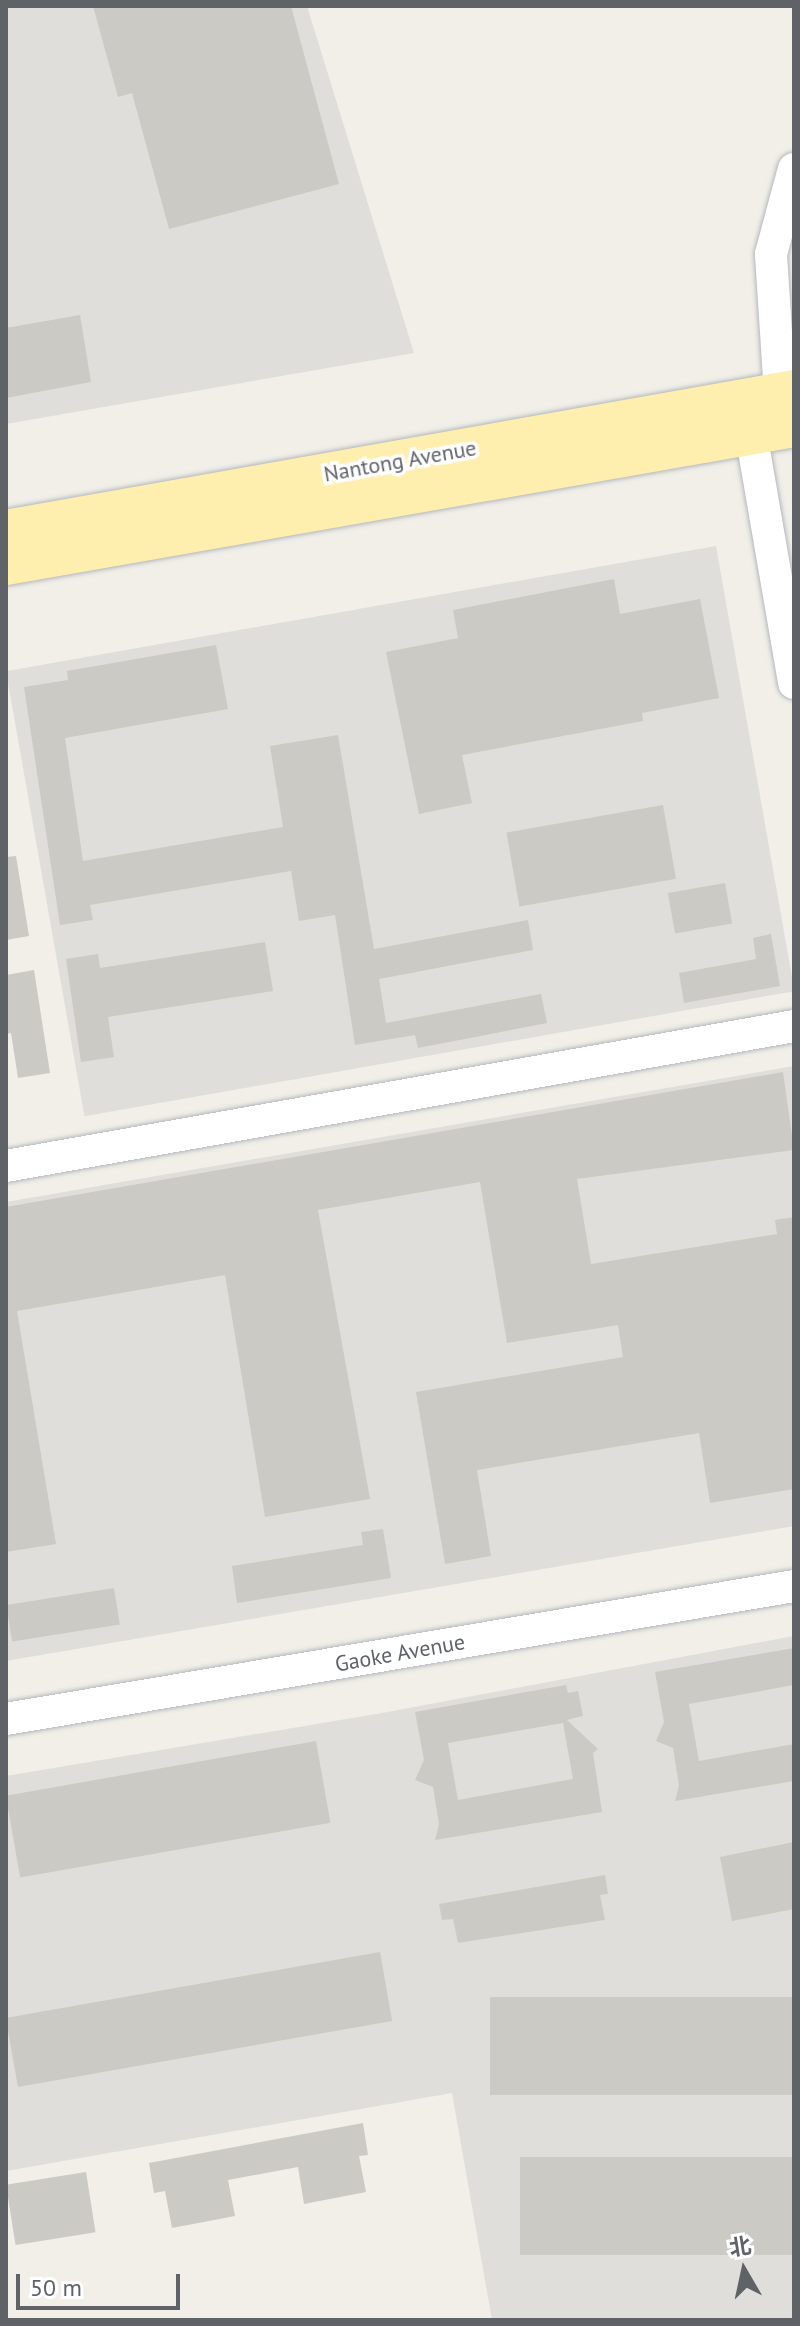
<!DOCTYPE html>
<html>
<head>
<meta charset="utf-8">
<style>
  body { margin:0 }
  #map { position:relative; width:800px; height:2326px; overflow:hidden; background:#f1efe8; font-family:"PT Sans","Noto Sans SC",sans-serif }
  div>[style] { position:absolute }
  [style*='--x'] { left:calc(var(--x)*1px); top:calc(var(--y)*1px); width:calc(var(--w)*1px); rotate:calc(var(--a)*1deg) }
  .industrial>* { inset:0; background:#e0deda; transform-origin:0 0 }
  .building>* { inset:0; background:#cccac5; transform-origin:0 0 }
  .roads { filter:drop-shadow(0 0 2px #b5b8bc) drop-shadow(0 0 2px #b5b8bc) }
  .minor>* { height:32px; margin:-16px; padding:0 16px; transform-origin:16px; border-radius:16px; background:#fff }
  .major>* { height:42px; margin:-21px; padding:0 21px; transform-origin:21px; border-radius:21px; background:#ffefaf }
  span { translate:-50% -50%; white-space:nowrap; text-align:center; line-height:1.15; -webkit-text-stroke:7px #fff; paint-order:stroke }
  .street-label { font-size:22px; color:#5f6368 }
  .frame { position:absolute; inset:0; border:8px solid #5f6368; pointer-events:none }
  .north { position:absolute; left:704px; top:2230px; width:80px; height:80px; -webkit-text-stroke:6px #fff; paint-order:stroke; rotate:351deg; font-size:22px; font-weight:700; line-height:32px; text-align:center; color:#5f6368 }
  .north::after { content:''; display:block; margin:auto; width:28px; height:36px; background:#5f6368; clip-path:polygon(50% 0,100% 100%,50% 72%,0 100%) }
  .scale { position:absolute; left:16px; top:2274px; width:164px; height:36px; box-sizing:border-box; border:4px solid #5f6368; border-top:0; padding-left:10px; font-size:24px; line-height:28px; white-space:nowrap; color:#5f6368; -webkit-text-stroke:6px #fff; paint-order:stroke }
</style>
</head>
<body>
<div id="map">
  <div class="industrial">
    <div style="clip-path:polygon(6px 6px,307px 6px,414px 353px,6px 424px)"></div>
    <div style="left:716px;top:546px;width:452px;height:721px;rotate:80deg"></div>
    <div style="clip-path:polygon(794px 1066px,794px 1526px,6px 1661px,6px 1202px)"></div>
    <div style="clip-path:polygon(794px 1636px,794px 2320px,492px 2320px,452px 2093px,6px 2171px,6px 1776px,382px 1713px)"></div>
  </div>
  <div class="building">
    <div style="clip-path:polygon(93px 6px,291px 6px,339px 184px,169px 229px,132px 93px,118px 97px)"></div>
    <div style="clip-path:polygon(80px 315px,91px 382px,6px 398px,6px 328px)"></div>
    <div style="clip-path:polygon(614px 579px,620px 614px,700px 599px,719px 698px,642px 713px,643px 721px,462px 755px,472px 803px,419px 814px,386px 652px,458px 638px,453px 610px)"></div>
    <div style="clip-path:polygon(216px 645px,228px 709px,65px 738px,83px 861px,283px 827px,270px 746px,338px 735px,374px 949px,528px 920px,533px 950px,379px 979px,386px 1023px,541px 994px,547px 1023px,418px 1048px,415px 1035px,355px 1045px,335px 915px,299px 921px,291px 871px,90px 905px,93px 920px,60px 925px,24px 687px,68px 680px,67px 671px)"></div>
    <div style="left:663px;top:805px;width:75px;height:159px;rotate:80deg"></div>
    <div style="clip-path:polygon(16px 856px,29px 936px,6px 940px,6px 857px)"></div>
    <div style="left:725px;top:883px;width:41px;height:58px;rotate:80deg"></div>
    <div style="clip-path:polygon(771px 934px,780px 986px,684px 1003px,679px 973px,756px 959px,753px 938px)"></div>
    <div style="clip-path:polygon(265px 942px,273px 991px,108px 1017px,114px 1057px,81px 1062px,66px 959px,98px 954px,100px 968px)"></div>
    <div style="clip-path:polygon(34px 970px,50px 1073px,18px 1078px,11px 1033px,6px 1034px,6px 975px)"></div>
    <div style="clip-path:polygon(783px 1072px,794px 1150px,577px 1179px,591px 1264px,777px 1234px,775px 1220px,794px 1217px,794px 1489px,710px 1503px,699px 1433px,477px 1470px,491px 1556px,445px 1564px,416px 1392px,623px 1357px,618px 1325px,507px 1343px,480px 1182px,318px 1210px,370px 1499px,265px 1517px,225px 1275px,17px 1311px,56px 1544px,6px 1552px,6px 1207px)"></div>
    <div style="clip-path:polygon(383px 1529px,391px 1578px,237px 1603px,232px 1566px,363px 1545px,361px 1532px)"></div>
    <div style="left:114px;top:1588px;width:37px;height:109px;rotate:81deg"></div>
    <div style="clip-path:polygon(794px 1648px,794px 1685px,689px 1704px,699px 1761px,794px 1744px,794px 1781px,675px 1801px,679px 1785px,673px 1748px,656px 1741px,664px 1722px,655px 1672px)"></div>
    <div style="clip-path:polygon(evenodd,566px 1685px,568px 1693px,578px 1691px,583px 1716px,567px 1720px,598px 1749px,593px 1753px,602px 1812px,435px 1840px,439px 1824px,433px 1787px,415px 1780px,424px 1760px,415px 1712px,566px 1685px,563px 1723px,573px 1779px,458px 1800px,448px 1743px,563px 1723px)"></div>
    <div style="left:316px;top:1741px;width:83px;height:315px;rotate:80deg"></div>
    <div style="clip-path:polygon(794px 1842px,794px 1909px,732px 1921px,720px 1857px)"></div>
    <div style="clip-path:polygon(605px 1875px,608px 1894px,600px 1895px,605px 1920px,458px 1943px,453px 1919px,442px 1920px,439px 1904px)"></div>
    <div style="left:380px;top:1952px;width:70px;height:380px;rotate:80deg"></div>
    <div style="left:794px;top:1997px;width:98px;height:304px;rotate:90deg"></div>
    <div style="clip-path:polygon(363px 2123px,368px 2155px,359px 2156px,366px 2192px,304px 2204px,298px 2167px,228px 2180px,235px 2216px,172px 2228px,165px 2191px,154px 2193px,149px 2163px)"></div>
    <div style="left:794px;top:2157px;width:98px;height:274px;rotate:90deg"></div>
    <div style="left:86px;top:2172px;width:61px;height:81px;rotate:81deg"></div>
  </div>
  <div class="roads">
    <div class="minor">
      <div style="--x:780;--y:394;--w:140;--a:-93.7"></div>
      <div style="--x:771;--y:254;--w:88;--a:-74.9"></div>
      <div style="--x:751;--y:433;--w:254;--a:80.2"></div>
      <div style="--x:6;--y:1166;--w:800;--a:-10.07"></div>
      <div style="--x:6;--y:1719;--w:799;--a:-9.58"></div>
    </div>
    <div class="major">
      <div style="--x:6;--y:531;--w:800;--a:-10.07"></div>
      <div style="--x:6;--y:564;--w:800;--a:-9.93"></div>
    </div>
  </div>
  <div class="street-label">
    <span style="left:400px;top:461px;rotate:-10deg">Nantong Avenue</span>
    <span style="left:400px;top:1653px;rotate:-10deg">Gaoke Avenue</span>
  </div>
  <div class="frame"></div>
  <div class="north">北</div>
  <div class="scale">50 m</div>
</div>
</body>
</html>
